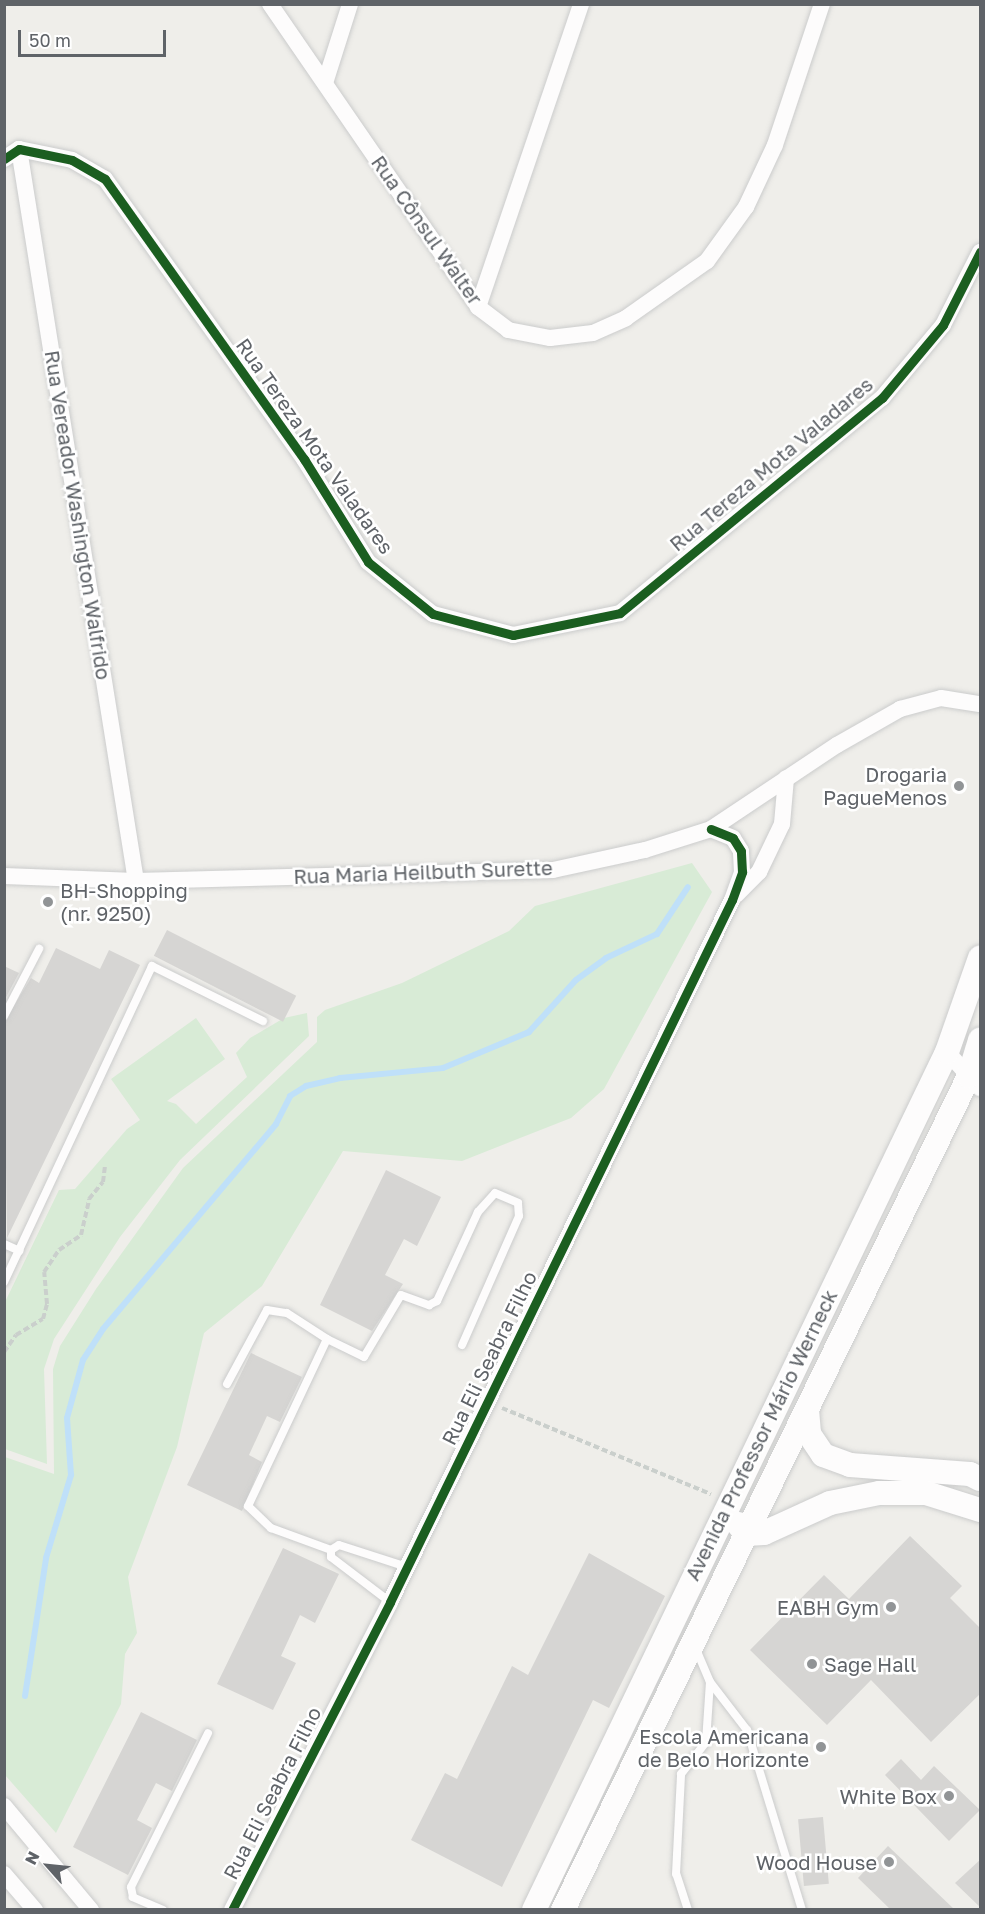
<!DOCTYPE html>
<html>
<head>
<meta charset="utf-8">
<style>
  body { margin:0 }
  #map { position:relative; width:985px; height:1914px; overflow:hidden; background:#efeeea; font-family:"Golos Text",sans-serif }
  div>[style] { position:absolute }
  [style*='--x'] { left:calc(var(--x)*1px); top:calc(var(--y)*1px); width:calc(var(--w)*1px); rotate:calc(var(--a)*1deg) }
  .green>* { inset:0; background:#d8ebd6 }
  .stream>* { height:6px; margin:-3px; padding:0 3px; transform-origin:3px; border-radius:3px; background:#bfe0f9 }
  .building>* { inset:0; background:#d6d5d3; transform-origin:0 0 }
  .path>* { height:4px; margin-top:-2px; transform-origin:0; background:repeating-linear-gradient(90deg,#cacfcc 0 6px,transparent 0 9px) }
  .roads { filter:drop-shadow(0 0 2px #cbcccc) drop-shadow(0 0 2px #cbcccc) }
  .lane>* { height:8px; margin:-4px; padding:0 4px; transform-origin:4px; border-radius:4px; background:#fdfcfc }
  .street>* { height:16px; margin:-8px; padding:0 8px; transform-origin:8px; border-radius:8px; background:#fdfcfc }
  .secondary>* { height:24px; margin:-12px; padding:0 12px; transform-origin:12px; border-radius:12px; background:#fdfcfc }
  .cycleway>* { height:9px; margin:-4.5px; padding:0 4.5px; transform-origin:4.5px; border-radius:4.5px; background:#1b5e20 }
  .dots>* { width:16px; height:16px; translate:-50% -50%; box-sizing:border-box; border:3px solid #fff; border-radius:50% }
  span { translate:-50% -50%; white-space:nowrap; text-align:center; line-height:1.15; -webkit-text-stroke:5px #fff; paint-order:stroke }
  .street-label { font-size:20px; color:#5f6368 }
  .poi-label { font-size:20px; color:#5f6368 }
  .right { translate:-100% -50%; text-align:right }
  .left { translate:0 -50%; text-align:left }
  .frame { position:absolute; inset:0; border:6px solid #5f6368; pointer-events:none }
  .north { position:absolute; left:18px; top:1836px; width:60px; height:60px; -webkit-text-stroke:4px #fff; paint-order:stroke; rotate:297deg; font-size:16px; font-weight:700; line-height:24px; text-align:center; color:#5f6368 }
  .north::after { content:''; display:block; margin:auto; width:21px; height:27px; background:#5f6368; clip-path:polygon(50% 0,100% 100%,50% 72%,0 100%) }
  .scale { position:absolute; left:18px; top:30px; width:148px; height:27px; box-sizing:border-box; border:3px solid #5f6368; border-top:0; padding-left:8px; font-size:18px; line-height:21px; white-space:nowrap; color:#5f6368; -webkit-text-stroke:4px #fff; paint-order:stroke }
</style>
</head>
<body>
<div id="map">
  <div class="green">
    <div style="clip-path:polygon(692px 863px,712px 892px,604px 1089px,571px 1118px,462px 1161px,343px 1151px,262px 1286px,204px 1333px,177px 1447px,128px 1577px,137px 1633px,125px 1654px,121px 1704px,56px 1833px,5px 1775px,5px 1457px,54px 1474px,53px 1369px,60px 1346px,96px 1289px,183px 1168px,317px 1042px,317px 1017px,325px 1010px,402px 983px,509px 931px,535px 906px)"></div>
    <div style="clip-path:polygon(307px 1013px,309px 1036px,180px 1160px,120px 1237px,54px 1339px,44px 1369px,47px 1464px,5px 1449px,5px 1302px,59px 1190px,75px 1189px,127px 1129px,140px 1120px,111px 1079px,196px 1018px,225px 1059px,167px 1101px,176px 1104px,196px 1124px,247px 1077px,236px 1053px,250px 1038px,284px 1018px)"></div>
  </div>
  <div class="stream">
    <div style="--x:25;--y:1696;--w:140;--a:-81.3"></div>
    <div style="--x:46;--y:1558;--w:87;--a:-73.2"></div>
    <div style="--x:71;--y:1475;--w:57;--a:-94"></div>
    <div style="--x:67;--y:1418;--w:60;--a:-74.6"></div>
    <div style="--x:83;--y:1360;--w:37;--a:-57"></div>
    <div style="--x:103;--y:1329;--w:268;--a:-49.8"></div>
    <div style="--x:276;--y:1124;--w:31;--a:-63"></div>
    <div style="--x:290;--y:1096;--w:19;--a:-32"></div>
    <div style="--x:306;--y:1086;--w:35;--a:-13"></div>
    <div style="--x:340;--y:1078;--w:103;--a:-5.5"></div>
    <div style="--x:443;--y:1068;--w:93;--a:-22.7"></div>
    <div style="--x:529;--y:1032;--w:70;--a:-47.9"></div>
    <div style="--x:576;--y:980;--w:37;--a:-36"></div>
    <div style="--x:606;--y:958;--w:56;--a:-25.2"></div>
    <div style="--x:657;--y:934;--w:56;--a:-56.6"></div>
  </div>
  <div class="building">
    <div style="left:167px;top:930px;width:145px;height:29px;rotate:27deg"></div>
    <div style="clip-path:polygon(56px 948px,100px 969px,109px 950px,140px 965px,7px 1238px,4px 1022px,31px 978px,39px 983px)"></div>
    <div style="clip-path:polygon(4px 966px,19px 973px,4px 1001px)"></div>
    <div style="clip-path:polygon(386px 1170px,441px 1197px,417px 1246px,404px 1239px,385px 1275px,403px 1284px,372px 1331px,320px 1305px)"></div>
    <div style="clip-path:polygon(251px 1353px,302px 1377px,280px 1422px,267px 1416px,249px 1455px,262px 1462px,242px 1511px,187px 1485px)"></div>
    <div style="clip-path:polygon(910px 1536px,962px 1586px,950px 1598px,981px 1629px,981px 1693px,931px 1742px,871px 1680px,827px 1725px,750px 1650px,824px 1575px,849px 1599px)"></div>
    <div style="clip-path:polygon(283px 1548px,339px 1574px,315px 1623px,300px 1615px,281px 1656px,296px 1663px,273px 1710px,217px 1684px)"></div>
    <div style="clip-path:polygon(589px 1553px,665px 1596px,609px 1708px,593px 1700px,502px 1887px,411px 1840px,445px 1773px,457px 1779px,512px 1666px,528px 1675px)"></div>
    <div style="clip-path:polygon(141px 1712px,197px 1740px,172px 1791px,156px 1783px,137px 1820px,152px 1828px,128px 1875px,73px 1847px)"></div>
    <div style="clip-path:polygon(901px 1759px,921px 1780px,934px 1766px,980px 1810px,949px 1841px,885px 1775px)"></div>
    <div style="left:823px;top:1817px;width:67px;height:25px;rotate:85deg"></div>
    <div style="clip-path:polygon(888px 1846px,955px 1910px,891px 1910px,858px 1878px)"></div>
    <div style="clip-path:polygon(981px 1859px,981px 1908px,955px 1883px)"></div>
  </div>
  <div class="path">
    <div style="--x:4;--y:1352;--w:21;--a:-55"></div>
    <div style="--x:16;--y:1335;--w:31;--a:-31"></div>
    <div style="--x:43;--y:1319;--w:16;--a:-75"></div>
    <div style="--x:47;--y:1304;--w:32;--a:-95"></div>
    <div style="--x:44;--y:1272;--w:27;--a:-56"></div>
    <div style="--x:59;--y:1250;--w:27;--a:-34"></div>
    <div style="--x:81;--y:1235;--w:37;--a:-77"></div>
    <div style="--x:89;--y:1199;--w:22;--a:-51"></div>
    <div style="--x:103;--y:1182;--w:16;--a:-83"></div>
    <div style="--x:502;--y:1408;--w:226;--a:22.4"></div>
  </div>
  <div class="roads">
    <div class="lane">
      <div style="--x:4;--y:1016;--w:76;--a:-62.4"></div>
      <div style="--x:4;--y:1244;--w:17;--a:24"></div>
      <div style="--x:4;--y:1282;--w:349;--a:-64.9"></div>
      <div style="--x:152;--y:966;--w:124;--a:26.4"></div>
      <div style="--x:327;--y:1339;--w:41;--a:25.9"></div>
      <div style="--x:364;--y:1357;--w:72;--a:-59.2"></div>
      <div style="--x:401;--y:1295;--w:30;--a:20"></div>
      <div style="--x:429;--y:1305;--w:9;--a:-27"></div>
      <div style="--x:437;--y:1301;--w:98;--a:-65.3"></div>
      <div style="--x:478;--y:1212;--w:25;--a:-48"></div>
      <div style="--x:495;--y:1193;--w:25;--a:23"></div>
      <div style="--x:518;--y:1203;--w:13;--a:86"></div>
      <div style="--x:519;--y:1216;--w:141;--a:113.8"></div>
      <div style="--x:227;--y:1384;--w:84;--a:-61.6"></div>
      <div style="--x:267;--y:1310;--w:20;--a:9"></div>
      <div style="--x:287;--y:1313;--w:48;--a:33"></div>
      <div style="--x:327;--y:1339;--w:185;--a:115.3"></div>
      <div style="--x:248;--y:1506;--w:32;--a:44"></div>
      <div style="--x:271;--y:1528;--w:64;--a:20.1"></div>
      <div style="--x:390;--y:1602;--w:74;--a:-142.7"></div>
      <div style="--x:331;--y:1557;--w:7;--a:-90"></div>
      <div style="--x:331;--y:1550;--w:9;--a:-32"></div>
      <div style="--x:339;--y:1545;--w:71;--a:17.9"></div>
      <div style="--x:696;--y:1649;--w:36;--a:67"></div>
      <div style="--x:710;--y:1682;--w:61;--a:52.4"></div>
      <div style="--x:747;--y:1730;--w:188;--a:73"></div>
      <div style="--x:163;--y:1910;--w:33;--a:-157"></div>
      <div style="--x:133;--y:1897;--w:10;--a:-101"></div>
      <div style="--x:131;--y:1887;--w:172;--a:-63.4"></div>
      <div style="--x:688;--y:1910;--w:38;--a:-108"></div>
      <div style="--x:676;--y:1874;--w:100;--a:-87.1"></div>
      <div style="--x:681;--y:1774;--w:41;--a:-52"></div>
      <div style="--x:706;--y:1742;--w:60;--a:-86.2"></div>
    </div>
    <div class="street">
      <div style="--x:270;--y:4;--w:368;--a:55.5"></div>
      <div style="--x:478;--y:307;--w:38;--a:37"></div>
      <div style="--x:508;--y:330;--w:43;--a:10.8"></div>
      <div style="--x:550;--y:338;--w:43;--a:-6.6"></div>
      <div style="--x:593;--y:333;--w:36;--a:-24"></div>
      <div style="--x:626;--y:318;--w:99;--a:-35.1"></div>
      <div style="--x:707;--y:261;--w:67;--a:-54.2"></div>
      <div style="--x:746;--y:207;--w:68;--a:-64.9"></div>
      <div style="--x:775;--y:145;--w:149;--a:-71.6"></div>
      <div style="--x:325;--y:83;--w:83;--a:-72.4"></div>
      <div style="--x:19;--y:149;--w:741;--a:80.92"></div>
      <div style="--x:4;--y:159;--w:18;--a:-34"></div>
      <div style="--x:19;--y:149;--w:54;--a:11.7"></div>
      <div style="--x:72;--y:160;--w:38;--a:30"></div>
      <div style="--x:105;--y:179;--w:344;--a:54.6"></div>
      <div style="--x:304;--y:459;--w:121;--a:58.1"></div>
      <div style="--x:368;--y:562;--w:83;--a:38.7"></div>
      <div style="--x:433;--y:614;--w:83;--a:14.7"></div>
      <div style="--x:513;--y:635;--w:109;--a:-11.6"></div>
      <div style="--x:620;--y:613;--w:339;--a:-39.4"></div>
      <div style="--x:882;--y:398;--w:95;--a:-50.1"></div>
      <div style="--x:943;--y:325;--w:82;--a:-63.1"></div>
      <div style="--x:478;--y:307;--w:320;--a:-71.2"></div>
      <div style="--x:4;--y:876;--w:132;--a:2.2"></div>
      <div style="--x:136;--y:881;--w:417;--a:-1.5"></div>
      <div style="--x:553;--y:870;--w:94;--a:-12.3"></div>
      <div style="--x:645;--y:850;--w:69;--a:-17.7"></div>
      <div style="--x:711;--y:829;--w:151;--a:-33.7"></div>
      <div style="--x:837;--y:745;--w:73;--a:-29.7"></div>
      <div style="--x:900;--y:709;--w:42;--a:-15"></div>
      <div style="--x:941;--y:698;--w:39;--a:9"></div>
      <div style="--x:736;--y:895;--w:33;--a:-45"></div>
      <div style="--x:759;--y:872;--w:53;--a:-64.4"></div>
      <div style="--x:782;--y:824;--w:46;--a:-85"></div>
      <div style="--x:947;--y:1052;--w:49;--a:47.5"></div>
      <div style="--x:4;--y:1806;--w:136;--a:50.1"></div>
      <div style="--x:4;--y:1874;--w:48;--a:49.3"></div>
      <div style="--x:232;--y:1910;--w:346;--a:-62.8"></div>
      <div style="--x:390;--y:1602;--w:781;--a:-64.03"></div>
      <div style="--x:732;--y:900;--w:30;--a:-70"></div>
      <div style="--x:742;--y:872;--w:21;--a:-93"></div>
      <div style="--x:741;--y:851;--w:15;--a:-122"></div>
      <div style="--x:733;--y:838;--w:24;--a:-158"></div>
    </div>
    <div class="secondary">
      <div style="--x:807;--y:1410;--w:24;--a:85"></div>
      <div style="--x:809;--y:1434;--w:25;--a:56"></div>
      <div style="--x:823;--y:1455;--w:29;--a:20"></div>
      <div style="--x:850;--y:1465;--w:120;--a:4.3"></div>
      <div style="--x:970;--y:1474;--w:11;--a:27"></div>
      <div style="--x:738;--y:1524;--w:13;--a:51"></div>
      <div style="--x:746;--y:1534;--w:18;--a:-3"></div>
      <div style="--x:764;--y:1533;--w:72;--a:-24.4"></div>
      <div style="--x:830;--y:1503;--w:50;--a:-11.5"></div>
      <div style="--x:879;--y:1493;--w:47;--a:0"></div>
      <div style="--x:926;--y:1493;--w:57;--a:17.5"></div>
      <div style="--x:534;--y:1910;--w:952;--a:-64.3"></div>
      <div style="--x:947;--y:1052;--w:100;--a:-70.7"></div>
      <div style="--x:563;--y:1910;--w:928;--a:-64.04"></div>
      <div style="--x:969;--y:1076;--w:38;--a:-73"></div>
    </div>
  </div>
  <div class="cycleway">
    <div style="--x:4;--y:159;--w:18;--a:-34"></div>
    <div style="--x:19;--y:149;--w:54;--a:11.7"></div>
    <div style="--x:72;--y:160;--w:38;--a:30"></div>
    <div style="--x:105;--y:179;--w:344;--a:54.6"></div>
    <div style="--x:304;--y:459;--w:121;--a:58.1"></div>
    <div style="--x:368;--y:562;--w:83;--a:38.7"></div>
    <div style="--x:433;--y:614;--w:83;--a:14.7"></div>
    <div style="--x:513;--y:635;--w:109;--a:-11.6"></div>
    <div style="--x:620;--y:613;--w:339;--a:-39.4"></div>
    <div style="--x:882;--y:398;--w:95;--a:-50.1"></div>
    <div style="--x:943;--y:325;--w:82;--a:-63.1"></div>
    <div style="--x:232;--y:1910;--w:346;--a:-62.8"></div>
    <div style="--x:390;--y:1602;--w:781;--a:-64.03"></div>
    <div style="--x:732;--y:900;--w:30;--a:-70"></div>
    <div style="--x:742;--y:872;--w:21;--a:-93"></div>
    <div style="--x:741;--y:851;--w:15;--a:-122"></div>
    <div style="--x:733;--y:838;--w:24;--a:-158"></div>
  </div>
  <div class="dots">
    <div style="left:959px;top:786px;background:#919496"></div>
    <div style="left:48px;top:902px;background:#919496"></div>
    <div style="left:891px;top:1607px;background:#919496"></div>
    <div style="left:812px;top:1664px;background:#919496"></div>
    <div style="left:821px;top:1747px;background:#919496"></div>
    <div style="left:949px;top:1796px;background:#919496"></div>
    <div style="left:889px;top:1862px;background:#919496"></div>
  </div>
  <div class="street-label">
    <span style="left:427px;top:230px;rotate:55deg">Rua Cônsul Walter</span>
    <span style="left:315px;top:446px;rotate:55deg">Rua Tereza Mota Valadares</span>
    <span style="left:771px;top:464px;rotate:-40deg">Rua Tereza Mota Valadares</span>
    <span style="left:78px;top:515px;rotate:81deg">Rua Vereador Washington Walfrido</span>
    <span style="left:423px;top:872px;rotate:-2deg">Rua Maria Heilbuth Surette</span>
    <span style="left:489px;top:1358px;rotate:-64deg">Rua Eli Seabra Filho</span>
    <span style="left:761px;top:1435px;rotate:-64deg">Avenida Professor Mário Werneck</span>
    <span style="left:272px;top:1793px;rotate:-63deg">Rua Eli Seabra Filho</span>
  </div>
  <div class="poi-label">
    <span class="right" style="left:947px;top:786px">Drogaria<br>PagueMenos</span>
    <span class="left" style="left:60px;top:902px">BH-Shopping<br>(nr. 9250)</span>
    <span class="right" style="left:879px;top:1607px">EABH Gym</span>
    <span class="left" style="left:824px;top:1664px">Sage Hall</span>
    <span class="right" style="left:809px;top:1748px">Escola Americana<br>de Belo Horizonte</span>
    <span class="right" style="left:937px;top:1796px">White Box</span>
    <span class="right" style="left:877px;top:1862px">Wood House</span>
  </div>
  <div class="frame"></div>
  <div class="north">N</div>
  <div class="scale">50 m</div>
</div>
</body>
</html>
